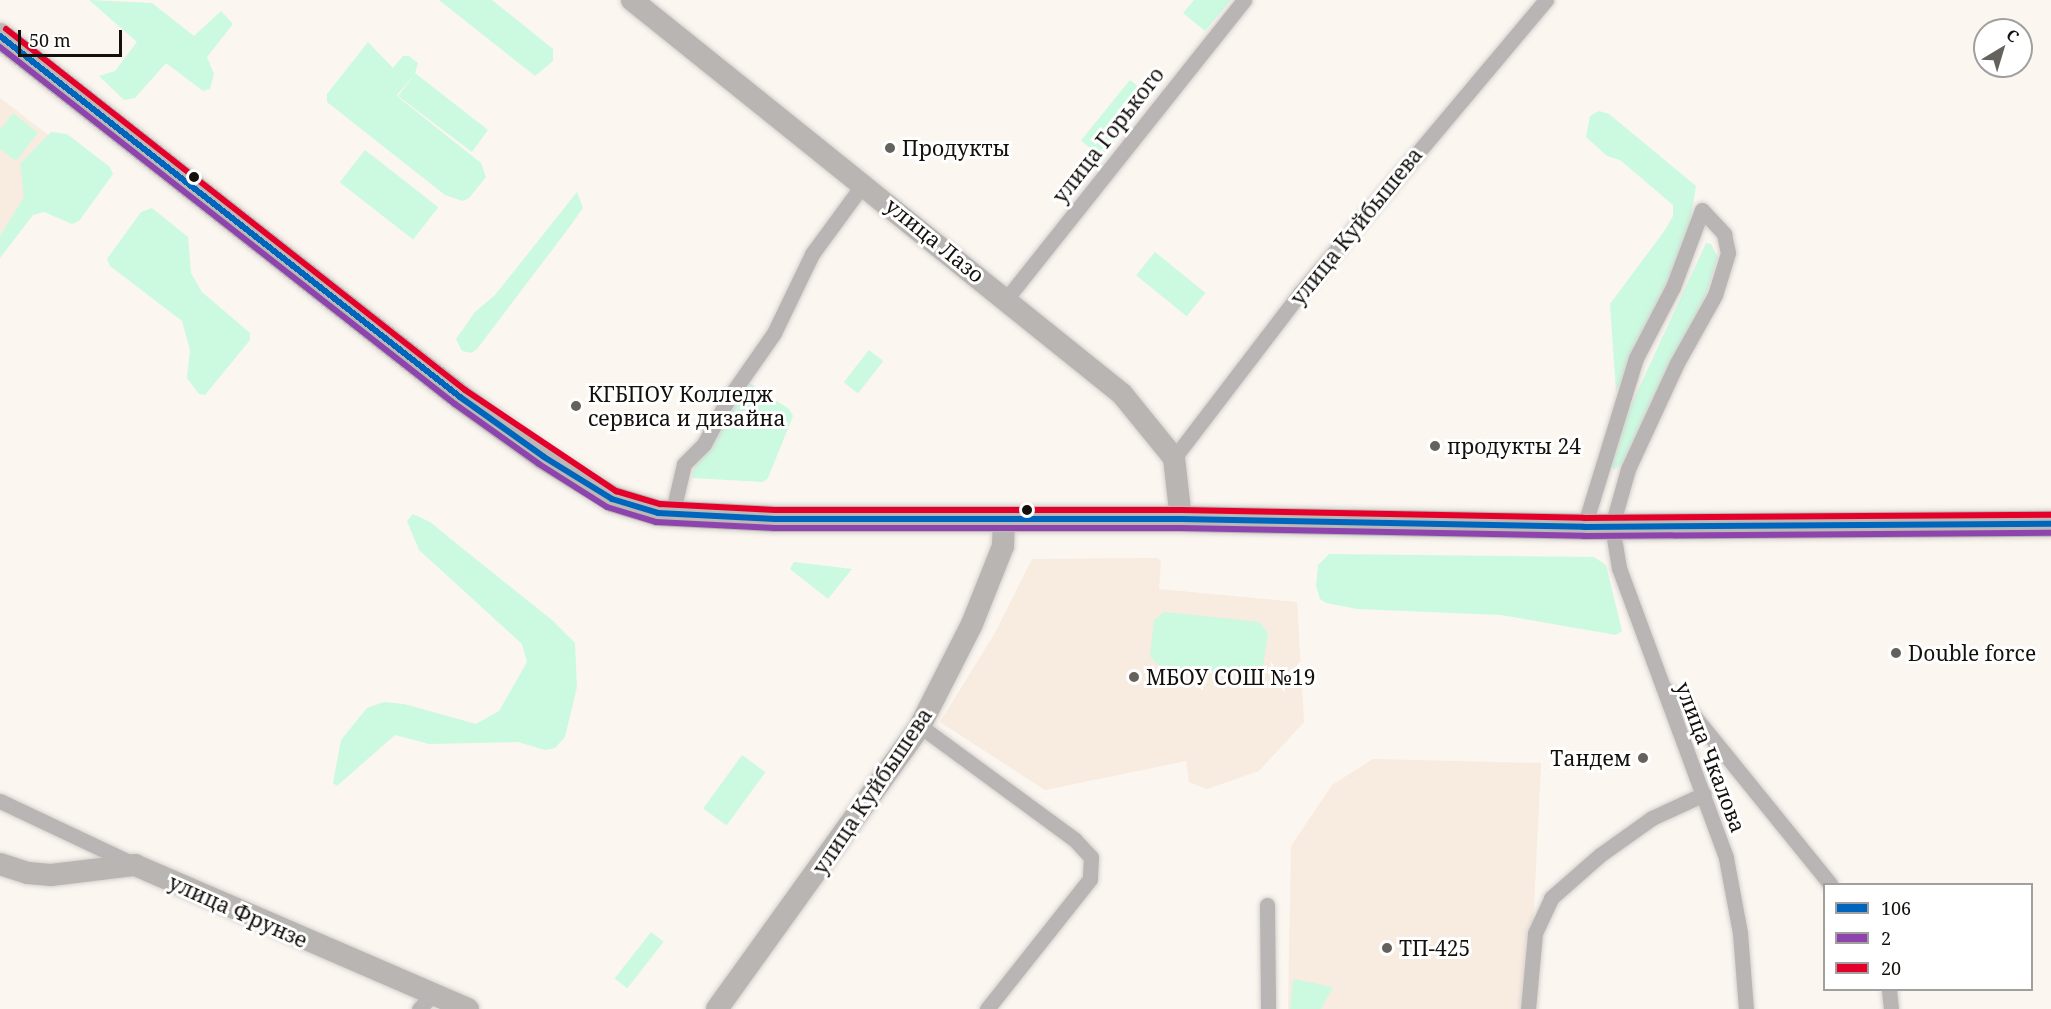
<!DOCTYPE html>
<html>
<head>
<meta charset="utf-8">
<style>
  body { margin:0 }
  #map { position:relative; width:2051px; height:1009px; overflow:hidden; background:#fbf6f0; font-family:"Noto Serif",serif }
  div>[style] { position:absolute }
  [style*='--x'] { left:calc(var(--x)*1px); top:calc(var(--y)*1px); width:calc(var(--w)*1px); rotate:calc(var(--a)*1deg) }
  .commercial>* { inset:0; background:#f8ebe0 }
  .green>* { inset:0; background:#cbfae0; transform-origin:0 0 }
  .roads { filter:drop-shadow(0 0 2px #d5d1cd) drop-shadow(0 0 2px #d5d1cd) }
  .street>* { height:15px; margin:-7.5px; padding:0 7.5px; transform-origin:7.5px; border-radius:7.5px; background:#b9b5b4 }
  .secondary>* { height:22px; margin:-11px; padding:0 11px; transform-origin:11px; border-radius:11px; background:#b9b5b3 }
  .primary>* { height:26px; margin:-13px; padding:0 13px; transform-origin:13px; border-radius:13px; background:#bcb8b5 }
  .bus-1>* { height:6px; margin:-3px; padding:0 3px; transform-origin:3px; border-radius:3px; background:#0065bd }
  .bus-2>* { height:6px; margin:-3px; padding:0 3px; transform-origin:3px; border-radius:3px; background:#8e44ad }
  .bus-3>* { height:6px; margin:-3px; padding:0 3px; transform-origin:3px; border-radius:3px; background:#e4002b }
  .dots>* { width:16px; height:16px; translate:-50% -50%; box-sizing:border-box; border:3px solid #fff; border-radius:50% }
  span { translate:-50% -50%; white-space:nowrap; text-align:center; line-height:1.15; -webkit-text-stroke:6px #fff; paint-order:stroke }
  .street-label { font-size:21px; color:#14110d }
  .poi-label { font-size:21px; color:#14110d }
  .left { translate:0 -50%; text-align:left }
  .right { translate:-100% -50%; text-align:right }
  .legend { position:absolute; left:1823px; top:883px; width:210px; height:108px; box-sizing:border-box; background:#fff; border:2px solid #a1a09e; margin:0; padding:8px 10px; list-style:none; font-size:18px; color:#14110d }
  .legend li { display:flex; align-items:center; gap:12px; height:30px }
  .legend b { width:30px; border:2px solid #a1a09e }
  .north { position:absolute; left:1973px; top:18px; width:60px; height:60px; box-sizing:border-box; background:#fff; border:2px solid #a1a09e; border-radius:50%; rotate:38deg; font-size:16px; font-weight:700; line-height:24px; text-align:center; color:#14110d }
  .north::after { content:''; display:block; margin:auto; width:21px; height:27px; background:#65615c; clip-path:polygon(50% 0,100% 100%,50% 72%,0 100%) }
  .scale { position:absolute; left:18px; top:30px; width:104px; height:27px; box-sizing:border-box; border:3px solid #14110d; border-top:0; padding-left:8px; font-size:18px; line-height:21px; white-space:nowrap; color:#14110d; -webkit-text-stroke:4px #fff; paint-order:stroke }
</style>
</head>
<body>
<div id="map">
  <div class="commercial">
    <div style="clip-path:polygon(0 98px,72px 153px,0 247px)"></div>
    <div style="clip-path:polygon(1156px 558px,1161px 560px,1159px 589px,1297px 602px,1304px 722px,1259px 771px,1207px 789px,1189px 782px,1186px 761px,1045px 790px,940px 722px,995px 633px,1032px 559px)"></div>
    <div style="clip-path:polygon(1373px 759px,1541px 763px,1529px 1009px,1288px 1009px,1291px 846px,1332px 785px)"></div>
  </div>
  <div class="green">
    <div style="clip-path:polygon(89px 0,152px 3px,194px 36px,221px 11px,233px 24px,207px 57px,214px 74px,210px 89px,203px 91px,166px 63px,135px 98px,124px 100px,99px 76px,115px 71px,137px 42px)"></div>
    <div style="clip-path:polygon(439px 0,492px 0,553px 49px,553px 61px,535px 76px)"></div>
    <div style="clip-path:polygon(1194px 0,1231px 0,1205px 31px,1183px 13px)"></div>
    <div style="clip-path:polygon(368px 42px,393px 68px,403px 56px,409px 56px,418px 63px,415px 73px,488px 130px,472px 152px,398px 96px,415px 74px,397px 95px,398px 97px,481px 163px,486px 177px,469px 198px,463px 201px,445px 195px,327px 102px,327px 94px)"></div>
    <div style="left:1130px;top:80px;width:26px;height:78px;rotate:39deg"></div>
    <div style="clip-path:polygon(1599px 111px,1609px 114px,1696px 186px,1687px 240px,1616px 392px,1610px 304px,1665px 230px,1673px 216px,1673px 205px,1620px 160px,1607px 156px,1586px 137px,1590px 116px)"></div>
    <div style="clip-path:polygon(13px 113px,38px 133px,16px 161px,0 149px,0 130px)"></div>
    <div style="clip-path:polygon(51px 132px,67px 134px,110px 167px,113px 174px,79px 221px,72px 224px,44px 212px,33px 215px,0 258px,0 236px,24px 197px,20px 164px)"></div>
    <div style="left:365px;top:150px;width:93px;height:41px;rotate:38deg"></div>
    <div style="clip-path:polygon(577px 192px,583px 208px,568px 229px,477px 349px,472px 353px,462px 351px,456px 339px,475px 312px,495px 295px)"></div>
    <div style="clip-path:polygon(152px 208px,188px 237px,191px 273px,202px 292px,250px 333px,250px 340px,205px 395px,199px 394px,187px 378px,190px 350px,182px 321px,110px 266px,107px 259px,141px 212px)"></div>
    <div style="clip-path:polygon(1706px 243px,1711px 244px,1718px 258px,1706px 295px,1622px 464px,1614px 470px,1610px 464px,1615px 440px)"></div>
    <div style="left:1155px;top:252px;width:65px;height:30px;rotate:39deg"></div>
    <div style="left:869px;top:350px;width:18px;height:41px;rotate:38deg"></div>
    <div style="clip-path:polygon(750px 383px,789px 409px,793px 416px,768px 478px,763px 482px,692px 478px,695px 465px)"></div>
    <div style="clip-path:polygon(413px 514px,430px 522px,467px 552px,552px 620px,575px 643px,577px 687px,565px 737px,555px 748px,545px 750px,518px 742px,429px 744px,395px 735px,337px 786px,333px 783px,341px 740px,367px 708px,384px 702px,404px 704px,476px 724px,499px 711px,527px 662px,522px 644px,419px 550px,407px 521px)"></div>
    <div style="clip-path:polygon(1329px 554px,1594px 557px,1606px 565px,1622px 631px,1616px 635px,1501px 615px,1357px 609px,1326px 603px,1320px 599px,1316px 586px,1318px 565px)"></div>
    <div style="clip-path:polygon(794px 562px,852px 569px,828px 599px,790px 569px)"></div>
    <div style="clip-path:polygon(1164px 612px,1259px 622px,1268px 633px,1262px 672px,1256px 676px,1158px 665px,1150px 656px,1154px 620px)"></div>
    <div style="left:742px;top:755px;width:29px;height:66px;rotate:36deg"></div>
    <div style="left:651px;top:932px;width:16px;height:59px;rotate:38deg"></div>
    <div style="clip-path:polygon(1293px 979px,1333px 987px,1321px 1009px,1290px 1009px)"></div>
  </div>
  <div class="roads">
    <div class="street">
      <div style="--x:1007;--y:298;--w:381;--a:-51.5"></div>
      <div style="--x:1174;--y:458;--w:208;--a:-52.6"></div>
      <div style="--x:1300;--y:293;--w:383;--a:-50"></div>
      <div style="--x:672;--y:515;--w:52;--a:-76.8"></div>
      <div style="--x:684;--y:464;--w:28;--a:-45"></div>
      <div style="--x:704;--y:444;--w:51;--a:-61.9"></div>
      <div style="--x:728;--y:399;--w:80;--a:-55.1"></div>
      <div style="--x:774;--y:333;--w:88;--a:-64.3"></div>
      <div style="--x:812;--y:254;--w:88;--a:-53.8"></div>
      <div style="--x:1584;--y:527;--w:177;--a:-72.9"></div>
      <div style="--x:1636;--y:358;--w:80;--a:-62.5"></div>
      <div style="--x:1673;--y:287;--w:82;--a:-69.4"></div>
      <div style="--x:1702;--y:210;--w:33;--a:47"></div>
      <div style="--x:1724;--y:234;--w:19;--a:78"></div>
      <div style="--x:1728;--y:253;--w:44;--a:107.2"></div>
      <div style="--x:1715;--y:295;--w:78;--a:119.2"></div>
      <div style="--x:1677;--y:363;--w:117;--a:114.8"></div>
      <div style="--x:1628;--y:469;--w:59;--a:105.7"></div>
      <div style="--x:1612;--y:526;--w:43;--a:80.5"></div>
      <div style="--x:1619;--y:568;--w:309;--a:69.7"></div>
      <div style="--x:1726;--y:858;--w:76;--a:79.4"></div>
      <div style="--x:1740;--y:933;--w:76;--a:85.5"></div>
      <div style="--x:1663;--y:687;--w:30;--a:40"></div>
      <div style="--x:1686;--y:706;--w:229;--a:51"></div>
      <div style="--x:920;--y:726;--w:192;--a:36.3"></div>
      <div style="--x:1075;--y:840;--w:23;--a:47"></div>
      <div style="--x:1091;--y:857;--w:22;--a:93"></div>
      <div style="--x:1090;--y:879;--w:166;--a:128.4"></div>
      <div style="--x:0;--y:801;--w:147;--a:25.3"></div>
      <div style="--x:1267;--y:905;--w:104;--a:89.4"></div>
      <div style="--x:1889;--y:990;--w:19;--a:84"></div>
      <div style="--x:419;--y:1009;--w:21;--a:-47"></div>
      <div style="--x:1528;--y:1009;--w:76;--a:-84.7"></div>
      <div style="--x:1535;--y:933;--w:38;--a:-65"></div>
      <div style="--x:1551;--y:898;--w:65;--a:-41.3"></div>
      <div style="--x:1600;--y:855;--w:64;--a:-35.4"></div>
      <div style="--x:1652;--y:818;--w:57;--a:-24.8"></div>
    </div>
    <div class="secondary">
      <div style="--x:632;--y:0;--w:629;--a:38.8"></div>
      <div style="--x:1122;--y:394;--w:82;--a:50.9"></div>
      <div style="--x:1174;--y:458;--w:61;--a:83.5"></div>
      <div style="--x:0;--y:864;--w:29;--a:18"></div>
      <div style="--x:28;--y:873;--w:23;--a:5"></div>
      <div style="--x:51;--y:875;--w:85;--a:-6.8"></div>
      <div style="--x:135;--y:865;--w:363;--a:23.4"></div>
      <div style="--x:717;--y:1009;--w:348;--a:-54.3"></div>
      <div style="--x:920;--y:726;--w:114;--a:-63"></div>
      <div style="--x:972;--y:624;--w:84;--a:-68.3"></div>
      <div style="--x:1003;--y:546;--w:25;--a:-88"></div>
    </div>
    <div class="primary">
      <div style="--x:0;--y:36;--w:585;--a:38.12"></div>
      <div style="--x:460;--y:397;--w:103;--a:35.5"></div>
      <div style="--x:544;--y:457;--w:80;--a:31.7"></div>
      <div style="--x:612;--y:499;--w:48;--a:16.9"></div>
      <div style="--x:658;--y:513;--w:117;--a:2.9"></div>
      <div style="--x:775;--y:519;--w:406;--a:0"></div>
      <div style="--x:1181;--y:519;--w:403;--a:1.1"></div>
      <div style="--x:1584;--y:527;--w:467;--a:-0.4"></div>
    </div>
  </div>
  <div class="bus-1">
    <div style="--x:0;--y:36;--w:585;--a:38.12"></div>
    <div style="--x:460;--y:397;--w:103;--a:35.5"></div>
    <div style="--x:544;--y:457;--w:80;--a:31.7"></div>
    <div style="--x:612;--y:499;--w:48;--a:16.9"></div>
    <div style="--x:658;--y:513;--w:117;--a:2.9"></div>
    <div style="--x:775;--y:519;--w:406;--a:0"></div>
    <div style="--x:1181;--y:519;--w:403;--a:1.1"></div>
    <div style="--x:1584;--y:527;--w:467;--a:-0.4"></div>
  </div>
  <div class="bus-2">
    <div style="--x:0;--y:47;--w:578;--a:38.12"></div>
    <div style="--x:455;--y:404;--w:103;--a:35.5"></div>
    <div style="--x:539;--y:464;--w:80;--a:32.3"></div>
    <div style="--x:607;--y:507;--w:51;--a:17"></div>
    <div style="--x:656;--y:522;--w:119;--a:2.9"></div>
    <div style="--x:775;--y:528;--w:406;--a:0"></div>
    <div style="--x:1181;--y:528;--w:403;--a:1.1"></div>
    <div style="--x:1584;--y:536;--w:467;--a:-0.4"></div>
  </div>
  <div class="bus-3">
    <div style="--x:6;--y:29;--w:584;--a:38.18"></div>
    <div style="--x:465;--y:390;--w:182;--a:33.8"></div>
    <div style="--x:616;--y:491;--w:46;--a:16.5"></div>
    <div style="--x:660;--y:504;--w:115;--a:3"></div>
    <div style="--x:775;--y:510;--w:406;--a:0"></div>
    <div style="--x:1181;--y:510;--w:403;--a:1.1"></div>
    <div style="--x:1584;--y:518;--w:467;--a:-0.4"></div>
  </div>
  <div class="dots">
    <div style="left:890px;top:148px;background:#65615c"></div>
    <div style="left:194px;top:177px;background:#14110d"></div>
    <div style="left:576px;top:406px;background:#65615c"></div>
    <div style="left:1435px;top:446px;background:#65615c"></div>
    <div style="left:1027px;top:510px;background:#14110d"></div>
    <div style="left:1896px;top:653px;background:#65615c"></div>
    <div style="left:1134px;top:677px;background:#65615c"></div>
    <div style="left:1643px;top:758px;background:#65615c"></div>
    <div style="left:1387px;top:948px;background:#65615c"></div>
  </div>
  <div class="street-label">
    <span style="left:1108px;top:135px;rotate:-52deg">улица Горького</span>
    <span style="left:1356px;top:226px;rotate:-51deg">улица Куйбышева</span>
    <span style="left:935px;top:240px;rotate:39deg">улица Лазо</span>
    <span style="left:1711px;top:757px;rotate:69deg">улица Чкалова</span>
    <span style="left:872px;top:791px;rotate:-56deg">улица Куйбышева</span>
    <span style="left:238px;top:911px;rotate:24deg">улица Фрунзе</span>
  </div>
  <div class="poi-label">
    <span class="left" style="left:902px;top:148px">Продукты</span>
    <span class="left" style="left:588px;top:406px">КГБПОУ Колледж<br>сервиса и дизайна</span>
    <span class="left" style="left:1447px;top:446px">продукты 24</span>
    <span class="left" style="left:1908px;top:653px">Double force</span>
    <span class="left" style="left:1146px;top:677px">МБОУ СОШ №19</span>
    <span class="right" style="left:1631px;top:758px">Тандем</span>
    <span class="left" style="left:1399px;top:948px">ТП-425</span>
  </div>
  <ul class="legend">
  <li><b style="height:8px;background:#0065bd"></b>106</li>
  <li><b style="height:8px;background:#8e44ad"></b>2</li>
  <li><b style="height:8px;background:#e4002b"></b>20</li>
  </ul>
  <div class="north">С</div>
  <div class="scale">50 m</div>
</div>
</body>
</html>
